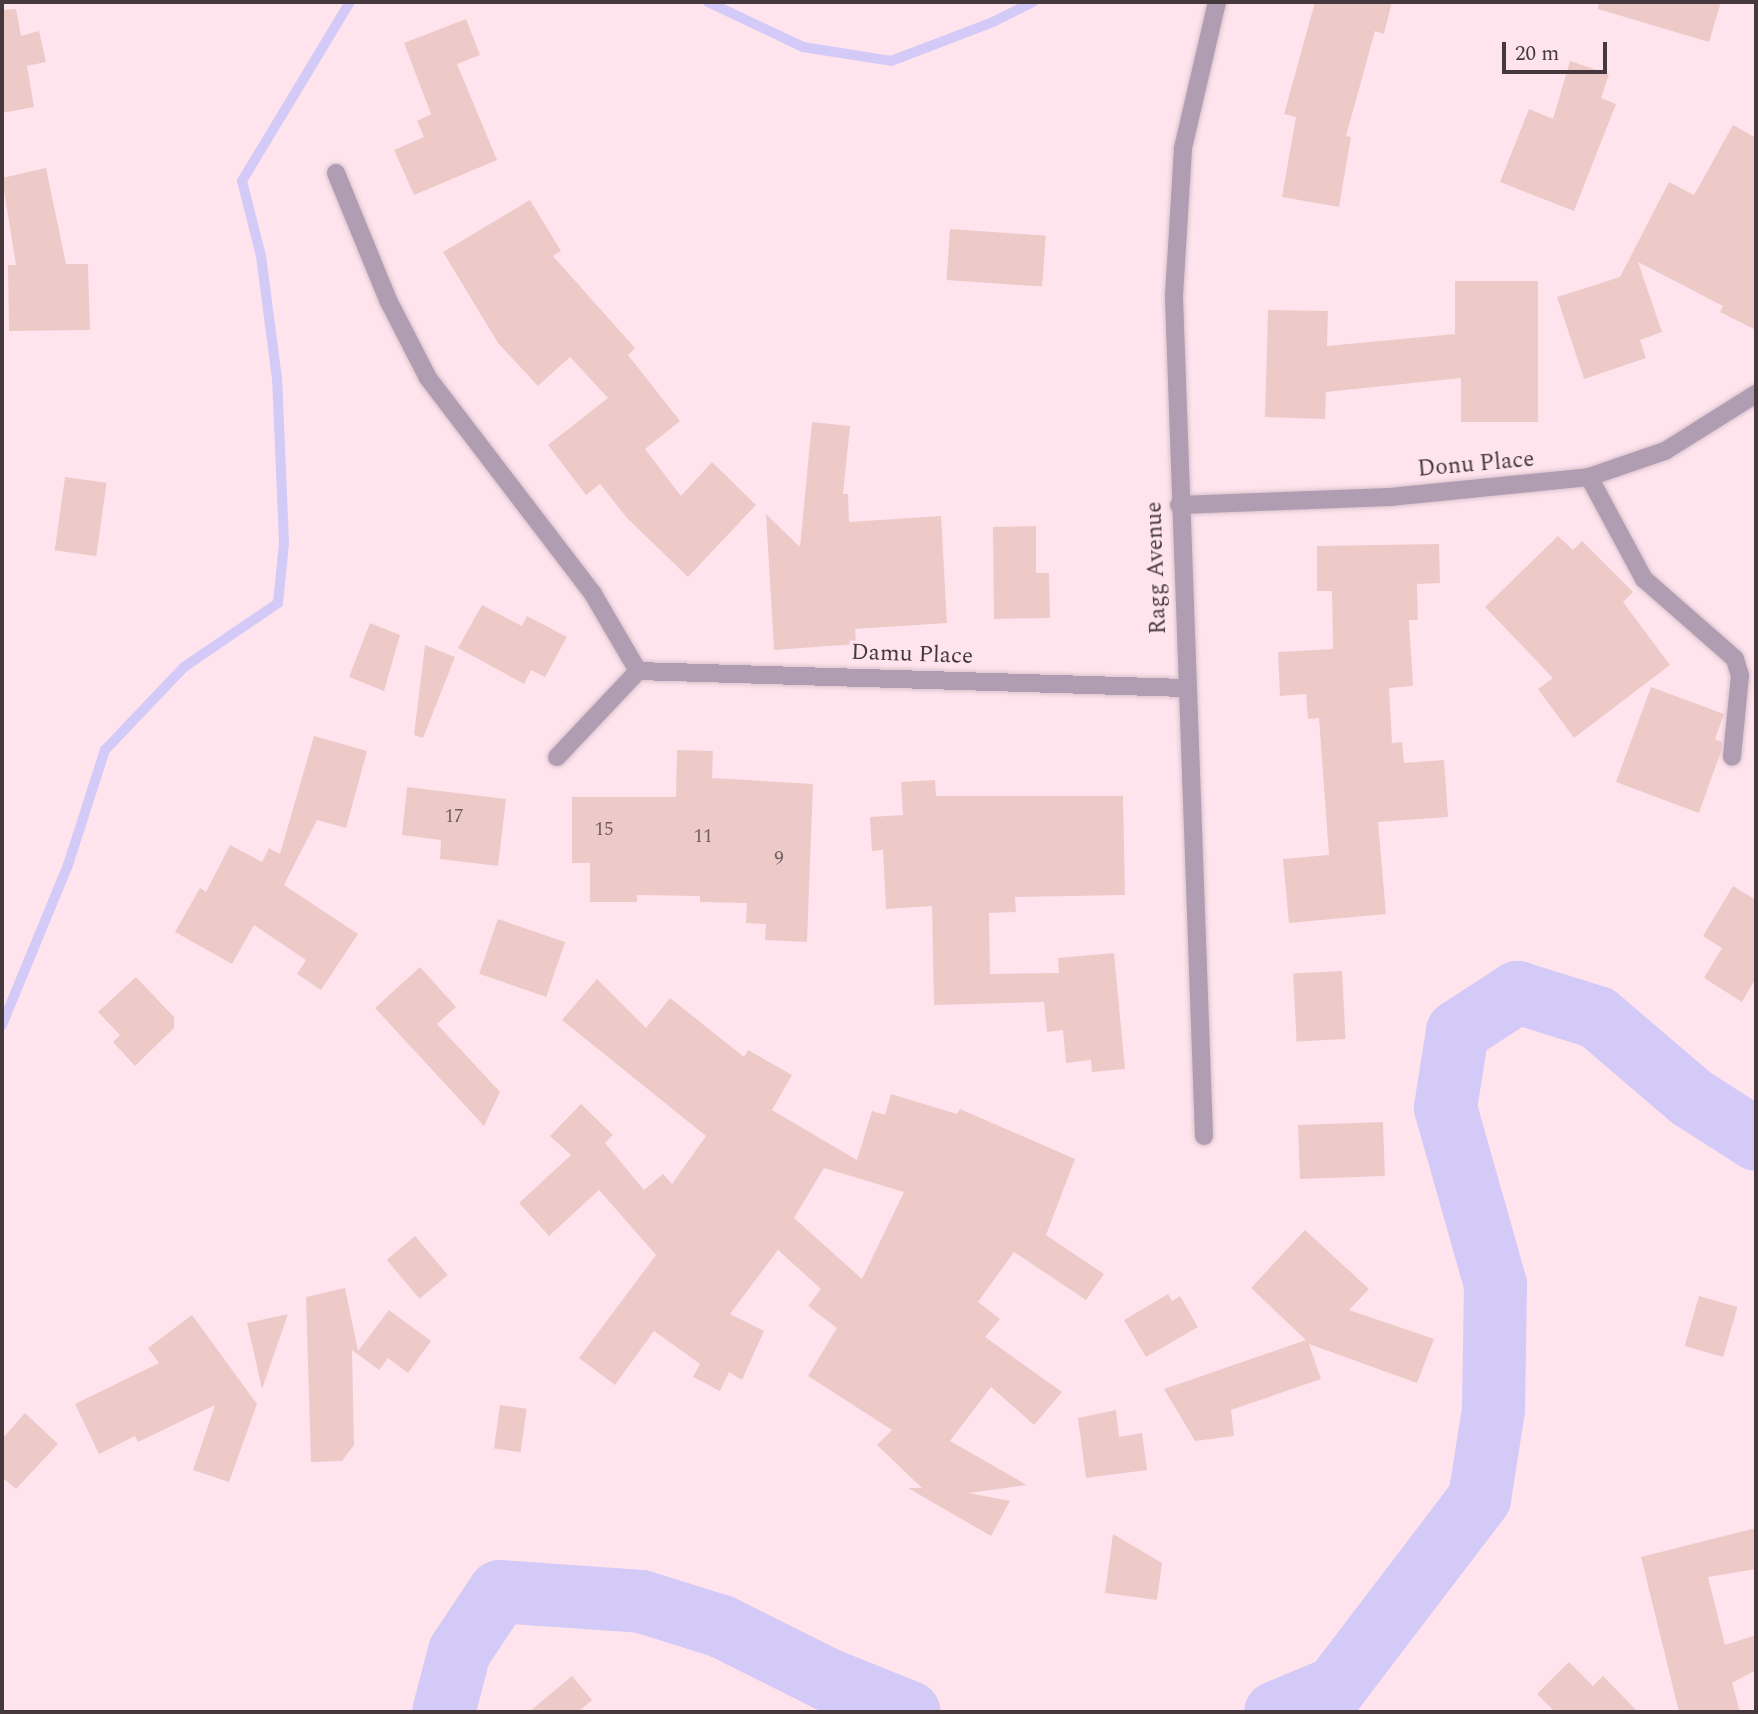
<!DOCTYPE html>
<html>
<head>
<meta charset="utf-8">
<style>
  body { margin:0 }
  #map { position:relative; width:1758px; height:1714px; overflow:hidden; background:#ffe4ee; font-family:Spectral,serif }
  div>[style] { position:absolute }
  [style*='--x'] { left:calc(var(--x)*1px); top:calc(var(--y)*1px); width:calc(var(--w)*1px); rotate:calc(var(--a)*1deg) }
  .stream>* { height:10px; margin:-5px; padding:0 5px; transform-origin:5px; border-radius:5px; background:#d3caf8 }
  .river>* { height:63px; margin:-31.5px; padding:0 31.5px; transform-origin:31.5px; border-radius:31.5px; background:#d3caf8 }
  .building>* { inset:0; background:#edcac8; transform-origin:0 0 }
  .roads { filter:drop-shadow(0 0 2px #dac2cb) drop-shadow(0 0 2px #dac2cb) }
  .minor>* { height:18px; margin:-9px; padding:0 9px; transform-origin:9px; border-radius:9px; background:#b09db2 }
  span { translate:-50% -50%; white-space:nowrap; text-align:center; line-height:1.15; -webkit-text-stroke:6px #ffe4ee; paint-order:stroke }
  .number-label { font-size:19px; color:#6f5d60 }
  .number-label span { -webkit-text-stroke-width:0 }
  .street-label { font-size:23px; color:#45393d }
  .frame { position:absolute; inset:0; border:4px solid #45393d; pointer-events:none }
  .scale { position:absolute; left:1502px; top:42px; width:105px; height:32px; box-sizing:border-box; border:4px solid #45393d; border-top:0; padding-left:9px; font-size:21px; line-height:24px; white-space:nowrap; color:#45393d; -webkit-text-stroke:5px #ffe4ee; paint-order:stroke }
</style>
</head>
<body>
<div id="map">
  <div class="stream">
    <div style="--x:708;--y:2;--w:105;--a:25.3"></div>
    <div style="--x:803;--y:47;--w:89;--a:9"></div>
    <div style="--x:891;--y:61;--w:109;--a:-20.9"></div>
    <div style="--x:993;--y:22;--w:45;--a:-26.6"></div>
    <div style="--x:2;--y:1025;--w:173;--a:-67.6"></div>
    <div style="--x:68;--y:865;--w:121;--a:-72.2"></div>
    <div style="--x:105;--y:750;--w:115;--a:-46.4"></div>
    <div style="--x:184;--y:667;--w:114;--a:-34.2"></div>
    <div style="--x:278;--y:603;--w:60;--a:-84.3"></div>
    <div style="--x:284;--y:543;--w:164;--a:-92.4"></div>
    <div style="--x:277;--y:379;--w:124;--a:-97.4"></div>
    <div style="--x:261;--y:256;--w:77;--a:-104.2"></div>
    <div style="--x:242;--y:181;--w:209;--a:-58.9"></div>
  </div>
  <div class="river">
    <div style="--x:443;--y:1712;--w:63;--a:-75.3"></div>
    <div style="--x:459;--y:1651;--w:72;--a:-56.3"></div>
    <div style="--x:499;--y:1591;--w:142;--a:4"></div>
    <div style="--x:641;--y:1601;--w:84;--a:17.4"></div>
    <div style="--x:721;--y:1626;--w:119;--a:26.6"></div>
    <div style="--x:827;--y:1679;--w:88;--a:21.9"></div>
    <div style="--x:1275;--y:1712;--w:65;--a:-22.6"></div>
    <div style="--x:1335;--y:1687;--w:238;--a:-52.7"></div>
    <div style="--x:1479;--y:1498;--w:89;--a:-81"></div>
    <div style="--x:1493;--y:1410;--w:126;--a:-89.1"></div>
    <div style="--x:1495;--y:1284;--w:184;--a:-105.8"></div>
    <div style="--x:1445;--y:1107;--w:77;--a:-81"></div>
    <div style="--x:1457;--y:1031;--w:72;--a:-33"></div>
    <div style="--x:1517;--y:992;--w:84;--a:17.4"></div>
    <div style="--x:1597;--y:1017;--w:125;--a:40.5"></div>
    <div style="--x:1692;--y:1098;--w:76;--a:32.6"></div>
  </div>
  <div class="building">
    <div style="clip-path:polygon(1315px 2px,1392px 2px,1384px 34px,1375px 31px,1346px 136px,1351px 137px,1339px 207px,1282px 197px,1296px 117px,1284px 114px)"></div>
    <div style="clip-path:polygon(1599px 2px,1721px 2px,1709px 42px,1598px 9px)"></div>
    <div style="clip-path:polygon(16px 9px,21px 36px,39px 31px,46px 62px,27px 66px,34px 107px,2px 113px,2px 10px)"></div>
    <div style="clip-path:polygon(466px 19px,480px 55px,457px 64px,497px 160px,414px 195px,394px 150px,424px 137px,417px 121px,431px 114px,404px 43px)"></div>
    <div style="clip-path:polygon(1570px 61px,1609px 74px,1601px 98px,1616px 104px,1574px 211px,1500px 182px,1529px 109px,1553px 119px)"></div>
    <div style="clip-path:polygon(1733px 125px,1756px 138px,1756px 330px,1720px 312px,1723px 306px,1638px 262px,1662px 332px,1640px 340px,1646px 358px,1584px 379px,1557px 297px,1620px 277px,1669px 182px,1694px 195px)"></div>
    <div style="clip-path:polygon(46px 168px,66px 264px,88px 264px,90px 330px,9px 331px,8px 265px,16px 265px,2px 178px)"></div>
    <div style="clip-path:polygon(530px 200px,561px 251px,553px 256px,635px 348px,628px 355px,680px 421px,645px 449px,681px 496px,712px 462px,756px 505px,688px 577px,627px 518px,600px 484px,586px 495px,548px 445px,608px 398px,570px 357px,538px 386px,498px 343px,443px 252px)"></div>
    <div style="left:950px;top:229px;width:96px;height:51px;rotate:4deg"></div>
    <div style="clip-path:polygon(1455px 281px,1538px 281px,1538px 422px,1461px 422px,1461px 378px,1326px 392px,1325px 419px,1265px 417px,1268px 310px,1328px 311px,1327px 346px,1455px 334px)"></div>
    <div style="clip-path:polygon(812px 422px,850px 426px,843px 494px,848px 494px,849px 522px,941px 516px,947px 623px,855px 629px,856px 644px,774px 650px,766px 514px,800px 547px)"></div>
    <div style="left:65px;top:477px;width:42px;height:74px;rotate:8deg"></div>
    <div style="clip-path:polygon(1036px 526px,1036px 573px,1049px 573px,1050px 618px,994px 619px,993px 527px)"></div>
    <div style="clip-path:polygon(1558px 536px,1573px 550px,1582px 541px,1633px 592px,1623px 602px,1670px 665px,1574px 738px,1538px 689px,1553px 678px,1485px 607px)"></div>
    <div style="clip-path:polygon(1439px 544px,1440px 583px,1417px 584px,1418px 620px,1409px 620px,1413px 686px,1389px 688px,1392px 743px,1402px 742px,1404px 763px,1444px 760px,1448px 817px,1378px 822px,1386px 914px,1289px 923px,1283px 859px,1329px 855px,1319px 718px,1308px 719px,1306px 694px,1280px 696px,1278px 652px,1333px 649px,1332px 591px,1317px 591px,1317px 546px)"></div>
    <div style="clip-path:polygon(482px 605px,522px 626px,527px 616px,567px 637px,545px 677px,531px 670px,524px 684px,458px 648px)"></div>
    <div style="clip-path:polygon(370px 623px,400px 635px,384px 691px,349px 677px)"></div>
    <div style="clip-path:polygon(425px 645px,455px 657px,423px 738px,414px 735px)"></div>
    <div style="clip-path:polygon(1651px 687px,1724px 714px,1715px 739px,1722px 742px,1721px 751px,1699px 813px,1616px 782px)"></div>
    <div style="clip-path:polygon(314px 736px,367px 751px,346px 828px,317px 820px,284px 885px,358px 934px,321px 990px,297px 974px,306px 960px,254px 925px,232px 964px,175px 932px,200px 888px,206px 892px,230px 845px,262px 862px,269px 848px,280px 854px)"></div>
    <div style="clip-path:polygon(677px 750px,713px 751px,712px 778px,813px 784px,807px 942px,765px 940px,766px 924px,746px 923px,747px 903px,700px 902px,700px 896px,637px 895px,637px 902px,590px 902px,590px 863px,572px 863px,572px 797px,676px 797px)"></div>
    <div style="clip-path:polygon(935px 780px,936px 796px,1123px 796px,1125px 895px,1015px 897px,1016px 912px,989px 913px,990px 974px,1059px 973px,1058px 958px,1114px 953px,1125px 1069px,1092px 1072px,1091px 1060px,1066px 1063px,1063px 1030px,1047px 1032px,1044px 1002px,934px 1005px,932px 906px,886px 909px,883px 850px,872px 851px,870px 817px,903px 815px,901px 782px)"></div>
    <div style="clip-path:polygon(407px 787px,506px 799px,498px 866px,440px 859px,441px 840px,402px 835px)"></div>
    <div style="clip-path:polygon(1733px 886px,1756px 900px,1756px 978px,1742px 1002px,1704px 978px,1722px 948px,1703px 936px)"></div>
    <div style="left:498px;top:919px;width:71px;height:58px;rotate:19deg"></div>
    <div style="clip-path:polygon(420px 967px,456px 1007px,437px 1024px,500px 1092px,484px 1126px,375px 1008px)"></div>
    <div style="left:1342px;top:971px;width:68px;height:49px;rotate:87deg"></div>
    <div style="clip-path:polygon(136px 977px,174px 1017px,174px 1028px,135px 1066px,113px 1042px,120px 1035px,98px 1012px)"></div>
    <div style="clip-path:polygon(evenodd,597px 979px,646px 1028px,670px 998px,744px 1057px,748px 1050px,792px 1075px,772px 1110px,857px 1160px,872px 1111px,885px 1115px,891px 1094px,957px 1114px,960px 1109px,1075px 1159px,1046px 1235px,1104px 1274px,1086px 1300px,1014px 1252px,978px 1302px,1000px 1319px,985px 1337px,1062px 1392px,1034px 1425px,991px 1387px,950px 1441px,1027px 1485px,969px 1493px,1010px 1501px,991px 1536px,908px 1488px,922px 1488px,877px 1445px,892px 1430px,808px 1376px,837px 1328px,808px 1306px,821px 1289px,778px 1250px,730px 1314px,764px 1331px,742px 1380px,729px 1372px,720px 1391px,693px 1377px,700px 1364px,654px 1331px,615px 1385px,579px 1358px,656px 1255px,599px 1190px,549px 1236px,519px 1203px,571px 1155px,550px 1136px,581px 1104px,613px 1135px,605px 1143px,644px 1190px,663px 1174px,672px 1184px,706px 1136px,562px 1020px,597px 979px,824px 1168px,904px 1192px,862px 1279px,794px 1218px,824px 1168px)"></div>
    <div style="left:1383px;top:1122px;width:54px;height:85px;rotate:88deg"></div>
    <div style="clip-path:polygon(1305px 1230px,1369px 1289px,1349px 1310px,1434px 1339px,1417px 1383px,1309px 1344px,1321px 1379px,1231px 1410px,1234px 1436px,1195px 1441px,1164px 1389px,1306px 1340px,1251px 1288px)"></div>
    <div style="left:415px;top:1236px;width:51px;height:37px;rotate:50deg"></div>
    <div style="clip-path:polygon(345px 1288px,358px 1351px,389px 1310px,431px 1341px,408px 1373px,388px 1358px,379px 1370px,352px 1350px,354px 1445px,342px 1461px,311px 1462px,306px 1297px)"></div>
    <div style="clip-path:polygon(1168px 1294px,1172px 1301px,1180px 1296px,1198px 1327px,1146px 1357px,1124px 1320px)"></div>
    <div style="left:1699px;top:1296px;width:40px;height:52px;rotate:16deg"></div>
    <div style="clip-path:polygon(288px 1314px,262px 1389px,247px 1323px)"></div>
    <div style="clip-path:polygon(192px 1315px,257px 1404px,229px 1482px,193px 1470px,215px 1405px,138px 1442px,135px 1436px,99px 1454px,75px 1404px,159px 1363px,148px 1348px)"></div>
    <div style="left:500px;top:1405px;width:27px;height:44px;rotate:8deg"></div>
    <div style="clip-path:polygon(1116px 1410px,1119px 1437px,1142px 1433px,1147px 1470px,1086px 1478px,1078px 1418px)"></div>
    <div style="clip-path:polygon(25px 1413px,58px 1444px,16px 1489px,2px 1477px,2px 1439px)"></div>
    <div style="clip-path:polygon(1756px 1528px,1756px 1569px,1708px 1577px,1725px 1645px,1756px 1635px,1756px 1670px,1732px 1683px,1740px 1712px,1679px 1712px,1641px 1557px)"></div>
    <div style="clip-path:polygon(1113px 1534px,1162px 1563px,1157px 1600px,1105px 1593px)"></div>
    <div style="clip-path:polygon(1569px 1662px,1593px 1686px,1603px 1676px,1638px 1712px,1555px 1712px,1537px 1694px)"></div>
    <div style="clip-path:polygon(572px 1676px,592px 1700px,578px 1712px,529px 1712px)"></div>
  </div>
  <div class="roads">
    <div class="minor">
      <div style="--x:336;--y:173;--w:139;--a:67.7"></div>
      <div style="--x:389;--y:302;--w:85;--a:62.8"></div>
      <div style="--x:428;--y:378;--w:272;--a:52.6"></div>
      <div style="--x:593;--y:594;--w:89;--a:59.7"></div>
      <div style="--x:1589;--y:477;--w:116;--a:61.7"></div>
      <div style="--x:1644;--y:579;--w:121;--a:41.3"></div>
      <div style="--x:1735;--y:659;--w:17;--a:73"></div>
      <div style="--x:1740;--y:675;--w:82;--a:95.6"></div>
      <div style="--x:1179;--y:505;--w:211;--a:-2.2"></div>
      <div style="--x:1390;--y:497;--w:200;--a:-5.7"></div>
      <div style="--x:1589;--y:477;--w:80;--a:-18.9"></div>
      <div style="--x:1665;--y:451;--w:107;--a:-32.1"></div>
      <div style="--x:638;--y:671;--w:547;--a:1.78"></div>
      <div style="--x:557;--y:757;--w:118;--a:-46.7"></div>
      <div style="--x:1204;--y:1136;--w:841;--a:-92.05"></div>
      <div style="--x:1174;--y:296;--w:148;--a:-86.5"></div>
      <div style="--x:1183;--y:148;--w:150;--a:-76.9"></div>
    </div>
  </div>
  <div class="number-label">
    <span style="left:454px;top:817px">17</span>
    <span style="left:604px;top:830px">15</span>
    <span style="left:703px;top:837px">11</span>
    <span style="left:779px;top:859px">9</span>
  </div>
  <div class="street-label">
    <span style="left:1476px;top:465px;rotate:-5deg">Donu Place</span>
    <span style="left:1157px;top:568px;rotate:-92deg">Ragg Avenue</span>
    <span style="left:912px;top:655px;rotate:2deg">Damu Place</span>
  </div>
  <div class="frame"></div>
  <div class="scale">20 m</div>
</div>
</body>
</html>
